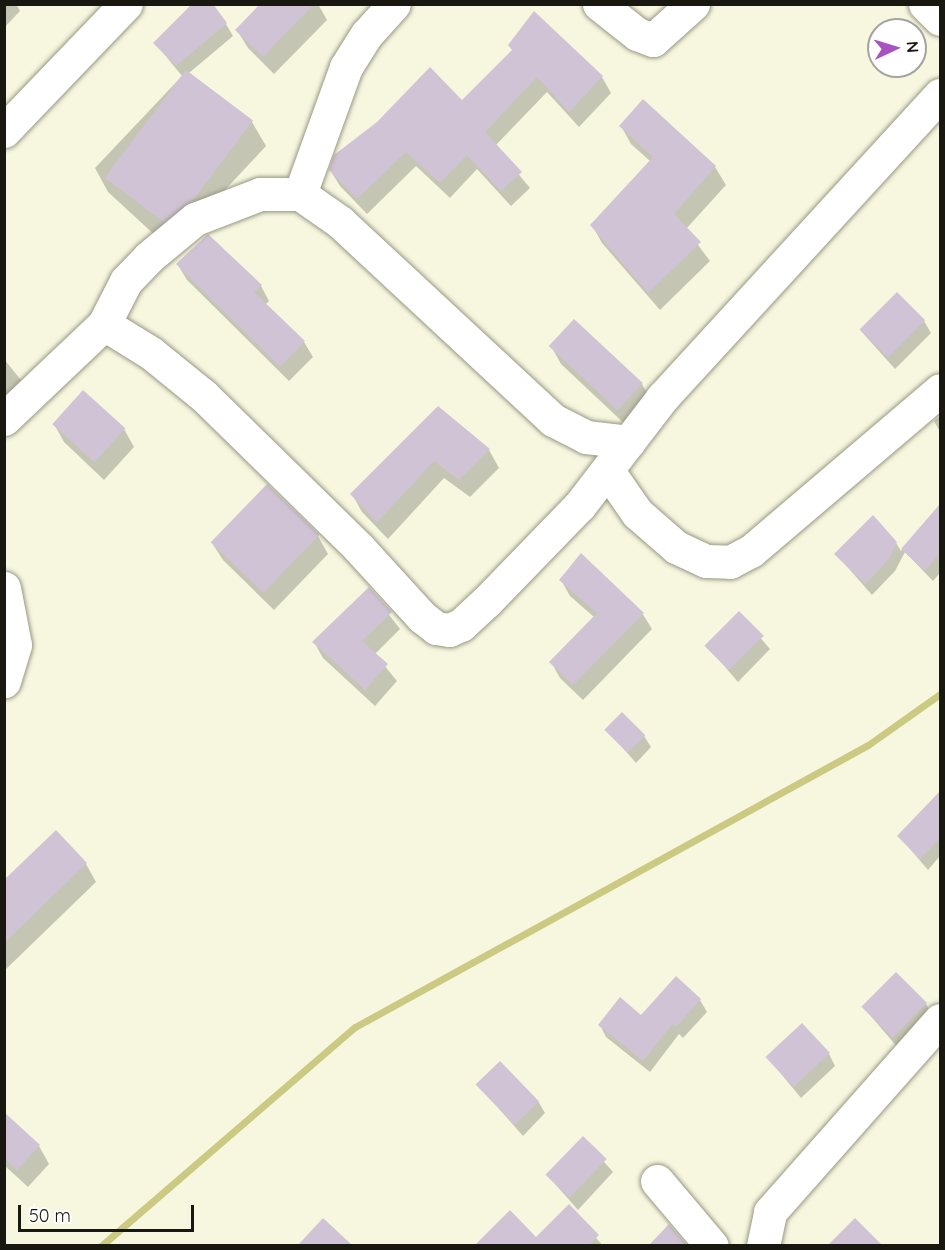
<!DOCTYPE html>
<html>
<head>
<meta charset="utf-8">
<style>
  body { margin:0 }
  #map { position:relative; width:945px; height:1250px; overflow:hidden; background:#f7f7e0; font-family:Quicksand,sans-serif }
  div>[style] { position:absolute }
  [style*='--x'] { left:calc(var(--x)*1px); top:calc(var(--y)*1px); width:calc(var(--w)*1px); rotate:calc(var(--a)*1deg) }
  .shadow>* { inset:0; background:#0003 }
  .stream>* { height:7px; margin:-3.5px; padding:0 3.5px; transform-origin:3.5px; border-radius:3.5px; background:#ccc983 }
  .building>* { inset:0; background:#d1c3d6; transform-origin:0 0 }
  .roads { filter:drop-shadow(0 0 2px #989883) drop-shadow(0 0 2px #989883) }
  .minor>* { height:33px; margin:-16.5px; padding:0 16.5px; transform-origin:16.5px; border-radius:16.5px; background:#fff }
  span { translate:-50% -50%; white-space:nowrap; text-align:center; line-height:1.15; -webkit-text-stroke:6px #fff; paint-order:stroke }
  .frame { position:absolute; inset:0; border:6px solid #181810; pointer-events:none }
  .north { position:absolute; left:867px; top:18px; width:60px; height:60px; box-sizing:border-box; background:#fff; border:2px solid #a3a39f; border-radius:50%; rotate:86deg; font-size:16px; font-weight:700; line-height:24px; text-align:center; color:#181810 }
  .north::after { content:''; display:block; margin:auto; width:21px; height:27px; background:#a753c2; clip-path:polygon(50% 0,100% 100%,50% 72%,0 100%) }
  .scale { position:absolute; left:18px; top:1205px; width:176px; height:27px; box-sizing:border-box; border:3px solid #181810; border-top:0; padding-left:8px; font-size:18px; line-height:21px; white-space:nowrap; color:#181810; -webkit-text-stroke:4px #fff; paint-order:stroke }
</style>
</head>
<body>
<div id="map">
  <div class="shadow">
    <div style="clip-path:polygon(4px 4px,16px 4px,20px 11px,4px 28px)"></div>
    <div style="clip-path:polygon(262px 4px,318px 4px,327px 20px,274px 74px,248px 48px,237px 30px)"></div>
    <div style="clip-path:polygon(226px 24px,233px 36px,189px 73px,252px 122px,266px 146px,170px 249px,108px 192px,95px 168px,182px 76px,155px 43px)"></div>
    <div style="clip-path:polygon(513px 51px,602px 77px,611px 93px,579px 127px,547px 92px,495px 146px,530px 188px,511px 206px,477px 169px,450px 198px,416px 166px,367px 214px,340px 186px,330px 170px,462px 103px)"></div>
    <div style="clip-path:polygon(644px 102px,715px 167px,726px 185px,686px 229px,710px 261px,660px 310px,602px 243px,592px 225px,650px 161px,631px 144px,621px 126px)"></div>
    <div style="clip-path:polygon(178px 265px,261px 286px,269px 301px,265px 305px,304px 342px,313px 357px,289px 381px,187px 280px)"></div>
    <div style="clip-path:polygon(924px 321px,931px 333px,895px 369px,861px 331px)"></div>
    <div style="clip-path:polygon(551px 346px,642px 384px,652px 402px,629px 428px,561px 364px)"></div>
    <div style="clip-path:polygon(4px 359px,29px 390px,4px 415px)"></div>
    <div style="clip-path:polygon(438px 408px,489px 450px,499px 468px,470px 497px,444px 478px,388px 539px,362px 512px,352px 494px)"></div>
    <div style="clip-path:polygon(940px 416px,940px 432px,934px 421px)"></div>
    <div style="clip-path:polygon(54px 424px,124px 429px,134px 447px,104px 480px,64px 442px)"></div>
    <div style="clip-path:polygon(938px 509px,940px 573px,933px 581px,905px 552px,895px 571px,872px 595px,836px 554px,896px 543px,901px 551px)"></div>
    <div style="clip-path:polygon(318px 536px,328px 554px,274px 610px,223px 560px,212px 543px)"></div>
    <div style="clip-path:polygon(561px 580px,642px 613px,652px 629px,583px 700px,560px 678px,551px 662px,594px 617px,570px 596px)"></div>
    <div style="clip-path:polygon(369px 589px,400px 629px,375px 654px,397px 681px,375px 706px,323px 658px,314px 642px)"></div>
    <div style="clip-path:polygon(739px 613px,770px 649px,738px 682px,707px 646px)"></div>
    <div style="clip-path:polygon(607px 730px,644px 736px,651px 747px,636px 763px)"></div>
    <div style="clip-path:polygon(935px 799px,940px 805px,940px 856px,928px 870px,899px 836px)"></div>
    <div style="clip-path:polygon(86px 864px,96px 882px,4px 971px,4px 882px)"></div>
    <div style="clip-path:polygon(700px 1000px,707px 1012px,683px 1038px,679px 1034px,650px 1072px,606px 1037px,600px 1025px)"></div>
    <div style="clip-path:polygon(926px 1004px,933px 1016px,899px 1049px,863px 1007px)"></div>
    <div style="clip-path:polygon(829px 1054px,835px 1066px,801px 1098px,768px 1058px)"></div>
    <div style="clip-path:polygon(478px 1085px,538px 1101px,545px 1113px,523px 1136px)"></div>
    <div style="clip-path:polygon(4px 1114px,39px 1146px,49px 1164px,28px 1187px,4px 1165px)"></div>
    <div style="clip-path:polygon(583px 1138px,613px 1172px,578px 1210px,548px 1176px)"></div>
    <div style="clip-path:polygon(569px 1206px,603px 1246px,489px 1246px,485px 1238px,536px 1239px)"></div>
    <div style="clip-path:polygon(855px 1220px,880px 1246px,830px 1246px)"></div>
    <div style="clip-path:polygon(323px 1221px,350px 1246px,300px 1246px)"></div>
  </div>
  <div class="stream">
    <div style="--x:101;--y:1246;--w:335;--a:-40.8"></div>
    <div style="--x:355;--y:1027;--w:585;--a:-28.8"></div>
    <div style="--x:868;--y:745;--w:88;--a:-35.3"></div>
  </div>
  <div class="building">
    <div style="clip-path:polygon(192px 4px,213px 4px,227px 23px,176px 66px,153px 43px)"></div>
    <div style="clip-path:polygon(260px 4px,314px 4px,263px 57px,235px 30px)"></div>
    <div style="clip-path:polygon(534px 11px,603px 76px,569px 112px,537px 77px,485px 132px,522px 172px,501px 191px,467px 155px,440px 183px,406px 152px,357px 199px,329px 170px,334px 155px,377px 122px,430px 67px,462px 100px,512px 50px,508px 45px)"></div>
    <div style="left:186px;top:70px;width:84px;height:135px;rotate:37deg"></div>
    <div style="clip-path:polygon(643px 99px,716px 166px,674px 214px,701px 242px,648px 293px,590px 225px,653px 157px,619px 126px)"></div>
    <div style="clip-path:polygon(208px 234px,262px 285px,254px 292px,305px 341px,280px 367px,176px 264px)"></div>
    <div style="left:897px;top:292px;width:40px;height:53px;rotate:45deg"></div>
    <div style="left:574px;top:319px;width:94px;height:37px;rotate:43deg"></div>
    <div style="left:83px;top:390px;width:57px;height:46px;rotate:42deg"></div>
    <div style="clip-path:polygon(438px 406px,490px 449px,459px 480px,434px 461px,377px 522px,350px 494px)"></div>
    <div style="left:267px;top:484px;width:73px;height:81px;rotate:44deg"></div>
    <div style="clip-path:polygon(940px 504px,940px 553px,925px 571px,901px 549px)"></div>
    <div style="clip-path:polygon(873px 515px,897px 542px,889px 559px,865px 584px,834px 554px)"></div>
    <div style="clip-path:polygon(581px 553px,644px 613px,573px 685px,549px 662px,597px 613px,559px 580px)"></div>
    <div style="clip-path:polygon(369px 587px,392px 612px,362px 641px,388px 664px,365px 690px,312px 642px)"></div>
    <div style="left:739px;top:611px;width:35px;height:49px;rotate:45deg"></div>
    <div style="left:622px;top:712px;width:33px;height:25px;rotate:45deg"></div>
    <div style="clip-path:polygon(940px 791px,940px 838px,920px 859px,897px 836px)"></div>
    <div style="clip-path:polygon(56px 830px,87px 863px,4px 943px,4px 880px)"></div>
    <div style="left:896px;top:972px;width:44px;height:49px;rotate:45deg"></div>
    <div style="clip-path:polygon(676px 976px,701px 999px,676px 1027px,672px 1024px,643px 1061px,598px 1025px,620px 997px,641px 1015px)"></div>
    <div style="left:802px;top:1023px;width:41px;height:50px;rotate:47deg"></div>
    <div style="left:500px;top:1061px;width:56px;height:34px;rotate:46deg"></div>
    <div style="clip-path:polygon(4px 1112px,40px 1145px,17px 1170px,4px 1158px)"></div>
    <div style="left:583px;top:1136px;width:33px;height:54px;rotate:44deg"></div>
    <div style="clip-path:polygon(569px 1204px,599px 1235px,589px 1245px,475px 1245px,510px 1210px,536px 1237px)"></div>
    <div style="clip-path:polygon(323px 1218px,352px 1245px,298px 1245px)"></div>
    <div style="clip-path:polygon(855px 1218px,882px 1245px,828px 1245px)"></div>
    <div style="clip-path:polygon(669px 1224px,687px 1245px,649px 1245px)"></div>
  </div>
  <div class="roads">
    <div class="minor">
      <div style="--x:599;--y:4;--w:48;--a:38.3"></div>
      <div style="--x:637;--y:34;--w:17;--a:21"></div>
      <div style="--x:653;--y:40;--w:54;--a:-42"></div>
      <div style="--x:925;--y:4;--w:21;--a:45"></div>
      <div style="--x:4;--y:131;--w:176;--a:-46.2"></div>
      <div style="--x:300;--y:194;--w:135;--a:-70.1"></div>
      <div style="--x:346;--y:67;--w:39;--a:-58"></div>
      <div style="--x:367;--y:34;--w:40;--a:-48"></div>
      <div style="--x:104;--y:324;--w:55;--a:31.7"></div>
      <div style="--x:151;--y:353;--w:68;--a:39.1"></div>
      <div style="--x:204;--y:396;--w:216;--a:44.4"></div>
      <div style="--x:358;--y:547;--w:95;--a:47.6"></div>
      <div style="--x:422;--y:617;--w:18;--a:38"></div>
      <div style="--x:436;--y:628;--w:13;--a:9"></div>
      <div style="--x:449;--y:630;--w:13;--a:-23"></div>
      <div style="--x:461;--y:625;--w:34;--a:-43"></div>
      <div style="--x:486;--y:602;--w:135;--a:-45.9"></div>
      <div style="--x:580;--y:505;--w:135;--a:-52.5"></div>
      <div style="--x:662;--y:398;--w:411;--a:-47.5"></div>
      <div style="--x:4;--y:419;--w:138;--a:-43.5"></div>
      <div style="--x:104;--y:324;--w:48;--a:-62.9"></div>
      <div style="--x:126;--y:281;--w:33;--a:-46"></div>
      <div style="--x:149;--y:257;--w:60;--a:-39.6"></div>
      <div style="--x:195;--y:219;--w:70;--a:-21"></div>
      <div style="--x:260;--y:194;--w:40;--a:0"></div>
      <div style="--x:300;--y:194;--w:49;--a:35"></div>
      <div style="--x:340;--y:222;--w:291;--a:42.9"></div>
      <div style="--x:553;--y:420;--w:37;--a:27"></div>
      <div style="--x:586;--y:437;--w:43;--a:6.6"></div>
      <div style="--x:608;--y:471;--w:51;--a:55.4"></div>
      <div style="--x:637;--y:513;--w:52;--a:41.1"></div>
      <div style="--x:676;--y:547;--w:33;--a:25"></div>
      <div style="--x:706;--y:561;--w:24;--a:2"></div>
      <div style="--x:730;--y:562;--w:24;--a:-28"></div>
      <div style="--x:751;--y:551;--w:248;--a:-40.4"></div>
      <div style="--x:4;--y:588;--w:58;--a:79.1"></div>
      <div style="--x:15;--y:645;--w:38;--a:107"></div>
      <div style="--x:657;--y:1181;--w:85;--a:49.8"></div>
      <div style="--x:763;--y:1246;--w:35;--a:-78"></div>
      <div style="--x:770;--y:1212;--w:256;--a:-48.5"></div>
    </div>
  </div>
  <div class="frame"></div>
  <div class="north">N</div>
  <div class="scale">50 m</div>
</div>
</body>
</html>
